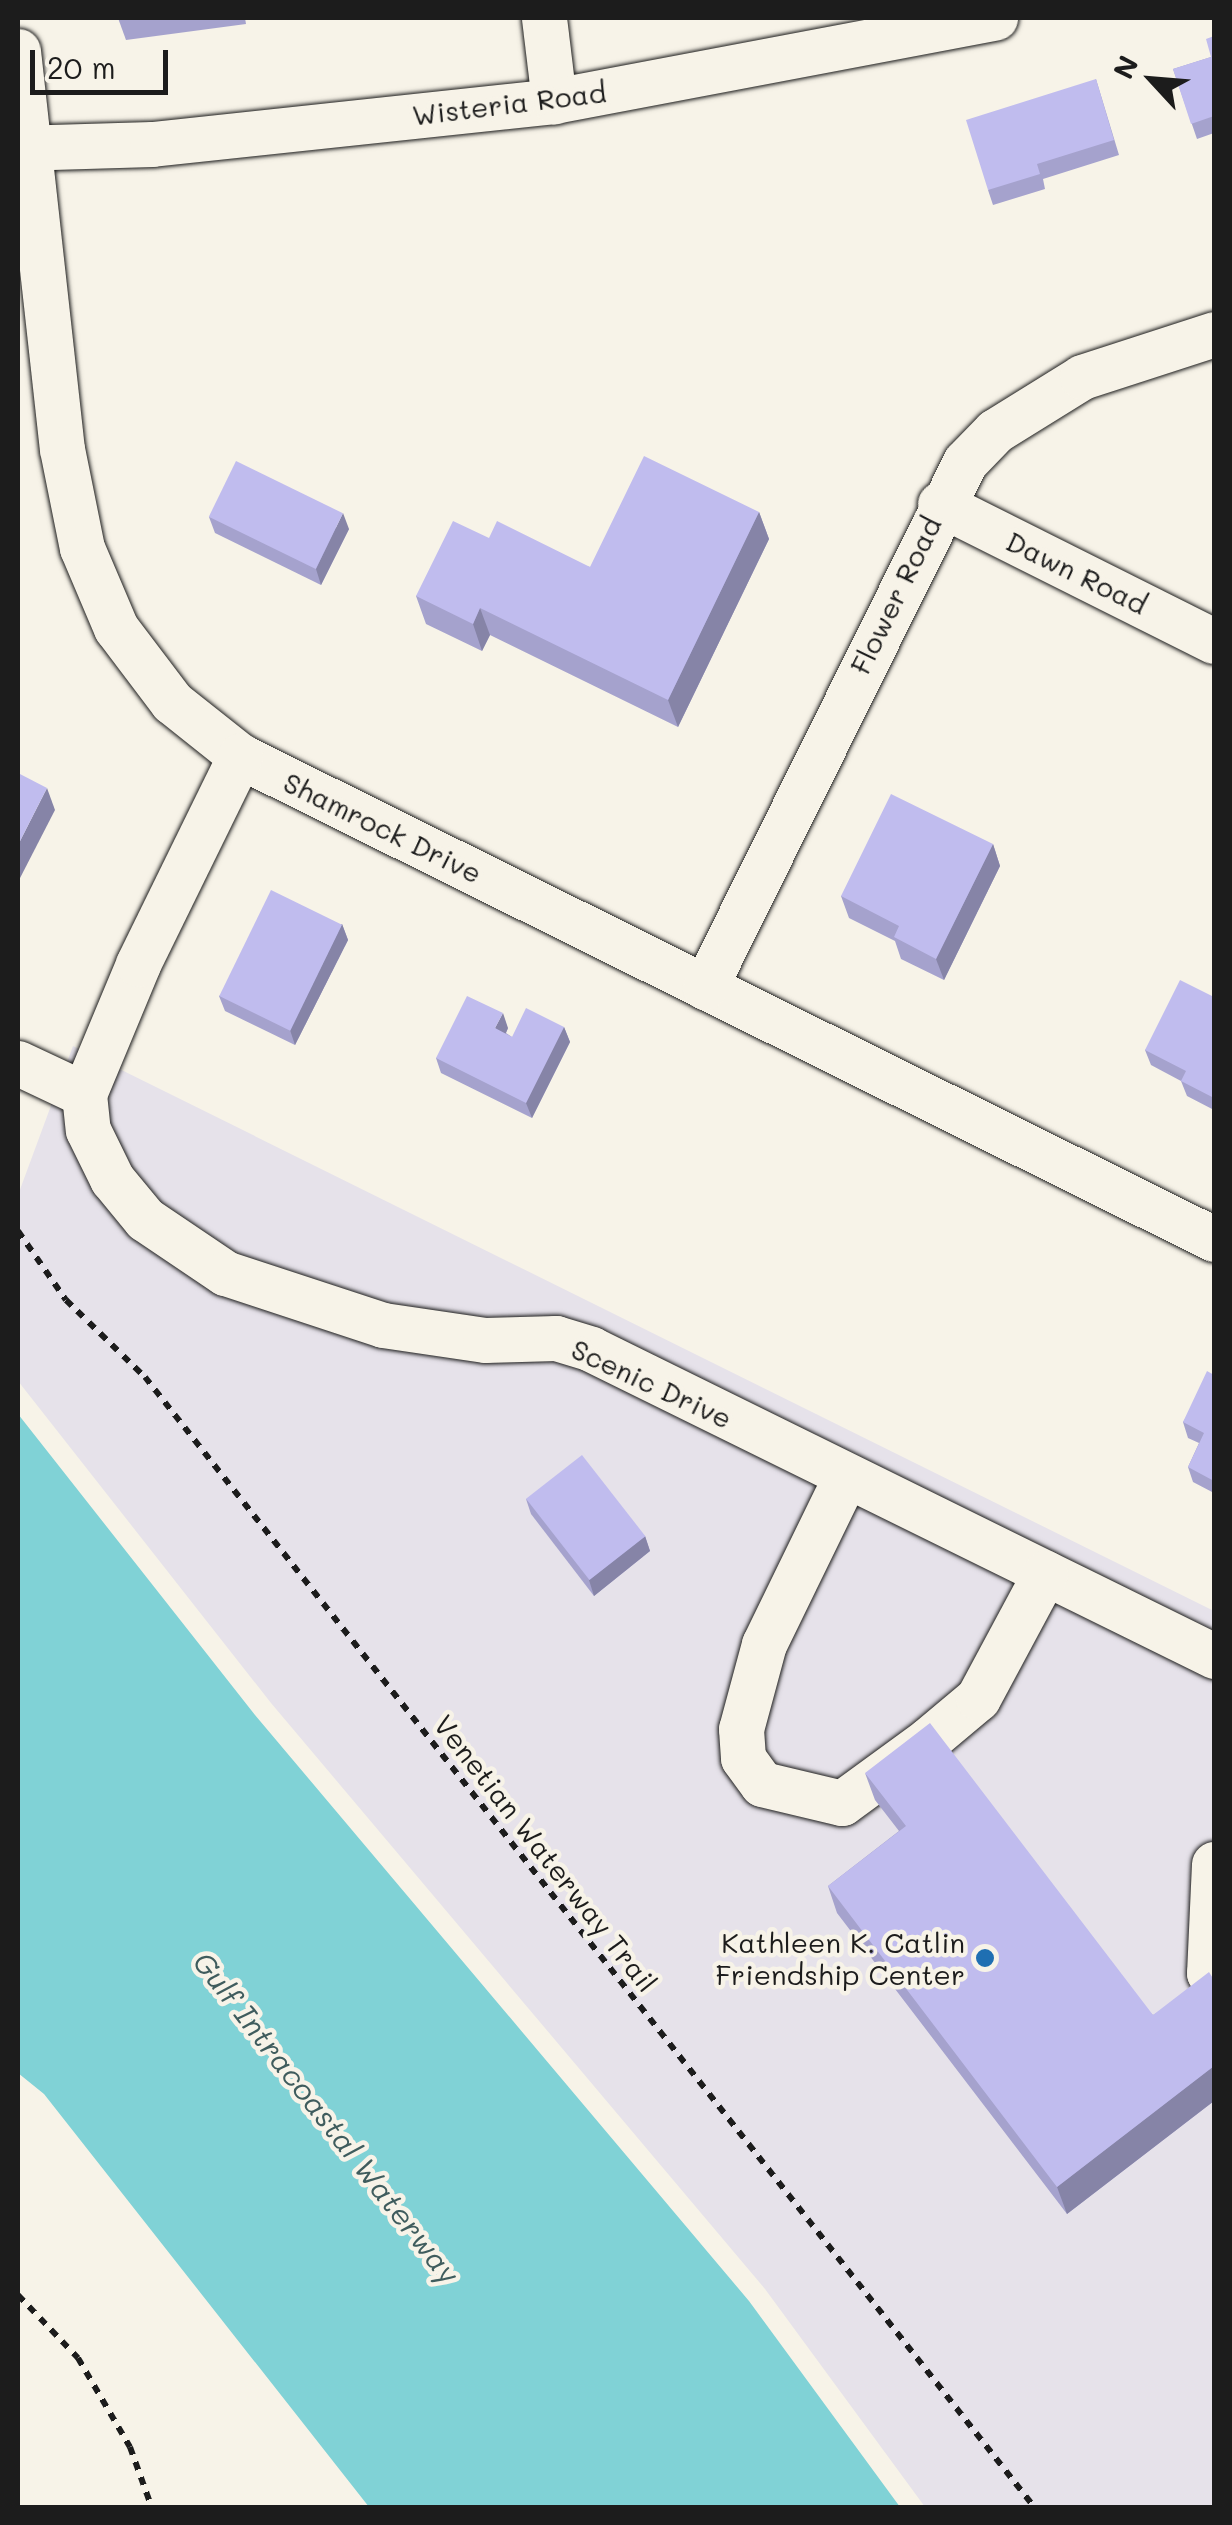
<!DOCTYPE html>
<html>
<head>
<meta charset="utf-8">
<style>
  body { margin:0 }
  #map { position:relative; width:1232px; height:2525px; overflow:hidden; background:#f7f3e8; font-family:Mali,sans-serif }
  div>[style] { position:absolute }
  [style*='--x'] { left:calc(var(--x)*1px); top:calc(var(--y)*1px); width:calc(var(--w)*1px); rotate:calc(var(--a)*1deg) }
  .built>* { inset:0; background:#e6e2ea }
  .water>* { inset:0; background:#80d2d6 }
  .path>* { height:6px; margin-top:-3px; transform-origin:0; background:repeating-linear-gradient(90deg,#1c1c1c 0 8px,transparent 0 16px) }
  .roads { filter:drop-shadow(0 0 2px #1c1c1c) drop-shadow(0 0 2px #1c1c1c) }
  .minor>* { height:45px; margin:-22.5px; padding:0 22.5px; transform-origin:22.5px; border-radius:22.5px; background:#f7f3e8 }
  .wall>* { inset:0; background:#a5a2cd }
  .shaded-wall>* { inset:0; background:#8684a7 }
  .building>* { inset:0; background:#c0bcee; transform-origin:0 0 }
  .dots>* { width:28px; height:28px; translate:-50% -50%; box-sizing:border-box; border:5px solid #f7f3e8; border-radius:50% }
  span { translate:-50% -50%; white-space:nowrap; text-align:center; line-height:1.15; -webkit-text-stroke:9px #f7f3e8; paint-order:stroke }
  .street-label { font-size:28px; color:#1c1c1c }
  .poi-label { font-size:28px; color:#1c1c1c }
  .right { translate:-100% -50%; text-align:right }
  .water-label { font-size:30px; color:#3f5c5d; font-style:italic }
  .frame { position:absolute; inset:0; border:20px solid #1c1c1c; pointer-events:none }
  .north { position:absolute; left:1102px; top:30px; width:100px; height:100px; -webkit-text-stroke:8px #f7f3e8; paint-order:stroke; rotate:296deg; font-size:28px; font-weight:700; line-height:40px; text-align:center; color:#1c1c1c }
  .north::after { content:''; display:block; margin:auto; width:35px; height:45px; background:#1c1c1c; clip-path:polygon(50% 0,100% 100%,50% 72%,0 100%) }
  .scale { position:absolute; left:30px; top:50px; width:138px; height:45px; box-sizing:border-box; border:5px solid #1c1c1c; border-top:0; padding-left:12px; font-size:30px; line-height:35px; white-space:nowrap; color:#1c1c1c; -webkit-text-stroke:8px #f7f3e8; paint-order:stroke }
</style>
</head>
<body>
<div id="map">
  <div class="built">
    <div style="clip-path:polygon(73px 1046px,1214px 1611px,1214px 2507px,925px 2507px,765px 2289px,271px 1703px,18px 1381px,18px 1195px)"></div>
  </div>
  <div class="water">
    <div style="clip-path:polygon(18px 1414px,255px 1715px,749px 2301px,900px 2507px,369px 2507px,44px 2094px,18px 2073px)"></div>
  </div>
  <div class="path">
    <div style="--x:18;--y:1231;--w:84;--a:55.2"></div>
    <div style="--x:66;--y:1300;--w:110;--a:44.3"></div>
    <div style="--x:145;--y:1377;--w:1439;--a:51.8"></div>
    <div style="--x:18;--y:2295;--w:87;--a:46.4"></div>
    <div style="--x:78;--y:2358;--w:103;--a:59.7"></div>
    <div style="--x:130;--y:2447;--w:65;--a:70.2"></div>
  </div>
  <div class="roads">
    <div class="minor">
      <div style="--x:544;--y:18;--w:84;--a:83.1"></div>
      <div style="--x:18;--y:51;--w:400;--a:83.7"></div>
      <div style="--x:62;--y:449;--w:101;--a:78.6"></div>
      <div style="--x:82;--y:548;--w:87;--a:67"></div>
      <div style="--x:116;--y:628;--w:93;--a:52.9"></div>
      <div style="--x:172;--y:702;--w:87;--a:38.5"></div>
      <div style="--x:240;--y:756;--w:1087;--a:26.38"></div>
      <div style="--x:18;--y:148;--w:134;--a:-1.7"></div>
      <div style="--x:152;--y:144;--w:404;--a:-6.1"></div>
      <div style="--x:554;--y:101;--w:449;--a:-10.7"></div>
      <div style="--x:940;--y:504;--w:306;--a:26.6"></div>
      <div style="--x:705;--y:987;--w:586;--a:-63.65"></div>
      <div style="--x:965;--y:462;--w:43;--a:-45.9"></div>
      <div style="--x:995;--y:431;--w:102;--a:-31.8"></div>
      <div style="--x:1082;--y:377;--w:139;--a:-18"></div>
      <div style="--x:18;--y:1063;--w:73;--a:25.2"></div>
      <div style="--x:84;--y:1094;--w:36;--a:84"></div>
      <div style="--x:88;--y:1130;--w:55;--a:63.9"></div>
      <div style="--x:112;--y:1179;--w:52;--a:50.5"></div>
      <div style="--x:145;--y:1219;--w:97;--a:34"></div>
      <div style="--x:225;--y:1273;--w:166;--a:18.2"></div>
      <div style="--x:383;--y:1325;--w:103;--a:8.4"></div>
      <div style="--x:485;--y:1340;--w:71;--a:-1.6"></div>
      <div style="--x:556;--y:1338;--w:37;--a:17"></div>
      <div style="--x:591;--y:1349;--w:695;--a:26.23"></div>
      <div style="--x:84;--y:1094;--w:141;--a:-67.4"></div>
      <div style="--x:138;--y:964;--w:232;--a:-63.9"></div>
      <div style="--x:845;--y:1478;--w:185;--a:116"></div>
      <div style="--x:764;--y:1644;--w:88;--a:105.1"></div>
      <div style="--x:741;--y:1729;--w:29;--a:86"></div>
      <div style="--x:743;--y:1758;--w:32;--a:54"></div>
      <div style="--x:762;--y:1784;--w:82;--a:13.4"></div>
      <div style="--x:842;--y:1803;--w:107;--a:-36.2"></div>
      <div style="--x:928;--y:1740;--w:65;--a:-40"></div>
      <div style="--x:978;--y:1698;--w:142;--a:-61.8"></div>
      <div style="--x:1214;--y:1864;--w:109;--a:92.6"></div>
      <div style="--x:1209;--y:1973;--w:8;--a:50"></div>
    </div>
  </div>
  <div class="wall">
    <div style="clip-path:polygon(118px 18px,245px 18px,246px 24px,126px 40px)"></div>
    <div style="clip-path:polygon(1214px 36px,1214px 133px,1197px 139px,1173px 69px,1211px 57px)"></div>
    <div style="clip-path:polygon(1096px 79px,1119px 155px,1043px 179px,1045px 189px,993px 205px,988px 190px)"></div>
    <div style="clip-path:polygon(759px 512px,769px 539px,678px 727px,490px 635px,482px 651px,426px 624px,416px 596px,489px 538px,590px 567px)"></div>
    <div style="clip-path:polygon(209px 517px,349px 529px,321px 585px,215px 533px)"></div>
    <div style="clip-path:polygon(993px 844px,1000px 866px,944px 980px,901px 959px,895px 941px,849px 918px,841px 896px)"></div>
    <div style="clip-path:polygon(342px 924px,348px 940px,295px 1045px,225px 1011px,219px 996px)"></div>
    <div style="clip-path:polygon(1214px 997px,1214px 1110px,1187px 1096px,1181px 1081px,1151px 1065px,1145px 1050px)"></div>
    <div style="clip-path:polygon(564px 1027px,570px 1042px,532px 1118px,441px 1073px,436px 1058px,508px 1028px,506px 1033px,512px 1037px)"></div>
    <div style="clip-path:polygon(1214px 1375px,1214px 1493px,1193px 1482px,1188px 1467px,1199px 1443px,1188px 1438px,1183px 1422px)"></div>
    <div style="clip-path:polygon(526px 1499px,645px 1536px,650px 1551px,594px 1596px,531px 1514px)"></div>
    <div style="clip-path:polygon(865px 1773px,1153px 2015px,1214px 1980px,1214px 2101px,1067px 2214px,837px 1913px,828px 1886px,899px 1831px,875px 1800px)"></div>
  </div>
  <div class="shaded-wall">
    <div style="clip-path:polygon(759px 512px,769px 539px,678px 727px,668px 700px)"></div>
    <div style="clip-path:polygon(343px 513px,349px 529px,321px 585px,316px 569px)"></div>
    <div style="clip-path:polygon(480px 608px,490px 635px,482px 651px,473px 624px)"></div>
    <div style="clip-path:polygon(47px 788px,55px 810px,18px 882px,18px 845px)"></div>
    <div style="clip-path:polygon(993px 844px,1000px 866px,944px 980px,936px 959px)"></div>
    <div style="clip-path:polygon(342px 924px,348px 940px,295px 1045px,290px 1030px)"></div>
    <div style="clip-path:polygon(503px 1013px,508px 1028px,501px 1044px,495px 1028px)"></div>
    <div style="clip-path:polygon(564px 1027px,570px 1042px,532px 1118px,526px 1103px)"></div>
    <div style="clip-path:polygon(645px 1536px,650px 1551px,594px 1596px,589px 1580px)"></div>
    <div style="clip-path:polygon(1214px 2066px,1214px 2101px,1067px 2214px,1057px 2187px)"></div>
  </div>
  <div class="building">
    <div style="clip-path:polygon(1214px 36px,1214px 116px,1191px 124px,1173px 69px,1211px 57px,1206px 39px)"></div>
    <div style="clip-path:polygon(1096px 79px,1114px 140px,1037px 164px,1040px 174px,988px 190px,966px 120px)"></div>
    <div style="clip-path:polygon(644px 456px,759px 512px,668px 700px,480px 608px,473px 624px,416px 596px,453px 521px,489px 538px,497px 521px,590px 567px)"></div>
    <div style="left:236px;top:461px;width:119px;height:62px;rotate:26deg"></div>
    <div style="clip-path:polygon(18px 773px,47px 788px,18px 845px)"></div>
    <div style="clip-path:polygon(891px 794px,993px 844px,936px 959px,894px 937px,899px 926px,841px 896px)"></div>
    <div style="left:271px;top:890px;width:79px;height:118px;rotate:26deg"></div>
    <div style="clip-path:polygon(1180px 980px,1214px 997px,1214px 1098px,1181px 1081px,1186px 1071px,1145px 1050px)"></div>
    <div style="clip-path:polygon(467px 996px,503px 1013px,495px 1028px,512px 1037px,526px 1008px,564px 1027px,526px 1103px,436px 1058px)"></div>
    <div style="clip-path:polygon(1207px 1371px,1214px 1375px,1214px 1481px,1188px 1467px,1204px 1433px,1183px 1422px)"></div>
    <div style="left:582px;top:1455px;width:103px;height:71px;rotate:52deg"></div>
    <div style="clip-path:polygon(930px 1723px,1153px 2015px,1209px 1972px,1214px 1980px,1214px 2066px,1057px 2187px,828px 1886px,906px 1826px,865px 1773px)"></div>
  </div>
  <div class="dots">
    <div style="left:985px;top:1958px;background:#1f6fb2"></div>
  </div>
  <div class="street-label">
    <span style="left:509px;top:103px;rotate:-7deg">Wisteria Road</span>
    <span style="left:1077px;top:572px;rotate:26deg">Dawn Road</span>
    <span style="left:895px;top:595px;rotate:-64deg">Flower Road</span>
    <span style="left:383px;top:827px;rotate:26deg">Shamrock Drive</span>
    <span style="left:652px;top:1383px;rotate:25deg">Scenic Drive</span>
    <span style="left:546px;top:1853px;rotate:52deg">Venetian Waterway Trail</span>
  </div>
  <div class="poi-label">
    <span class="right" style="left:965px;top:1958px">Kathleen K. Catlin<br>Friendship Center</span>
  </div>
  <div class="water-label">
    <span style="left:327px;top:2117px;rotate:52deg">Gulf Intracoastal Waterway</span>
  </div>
  <div class="frame"></div>
  <div class="north">N</div>
  <div class="scale">20 m</div>
</div>
</body>
</html>
